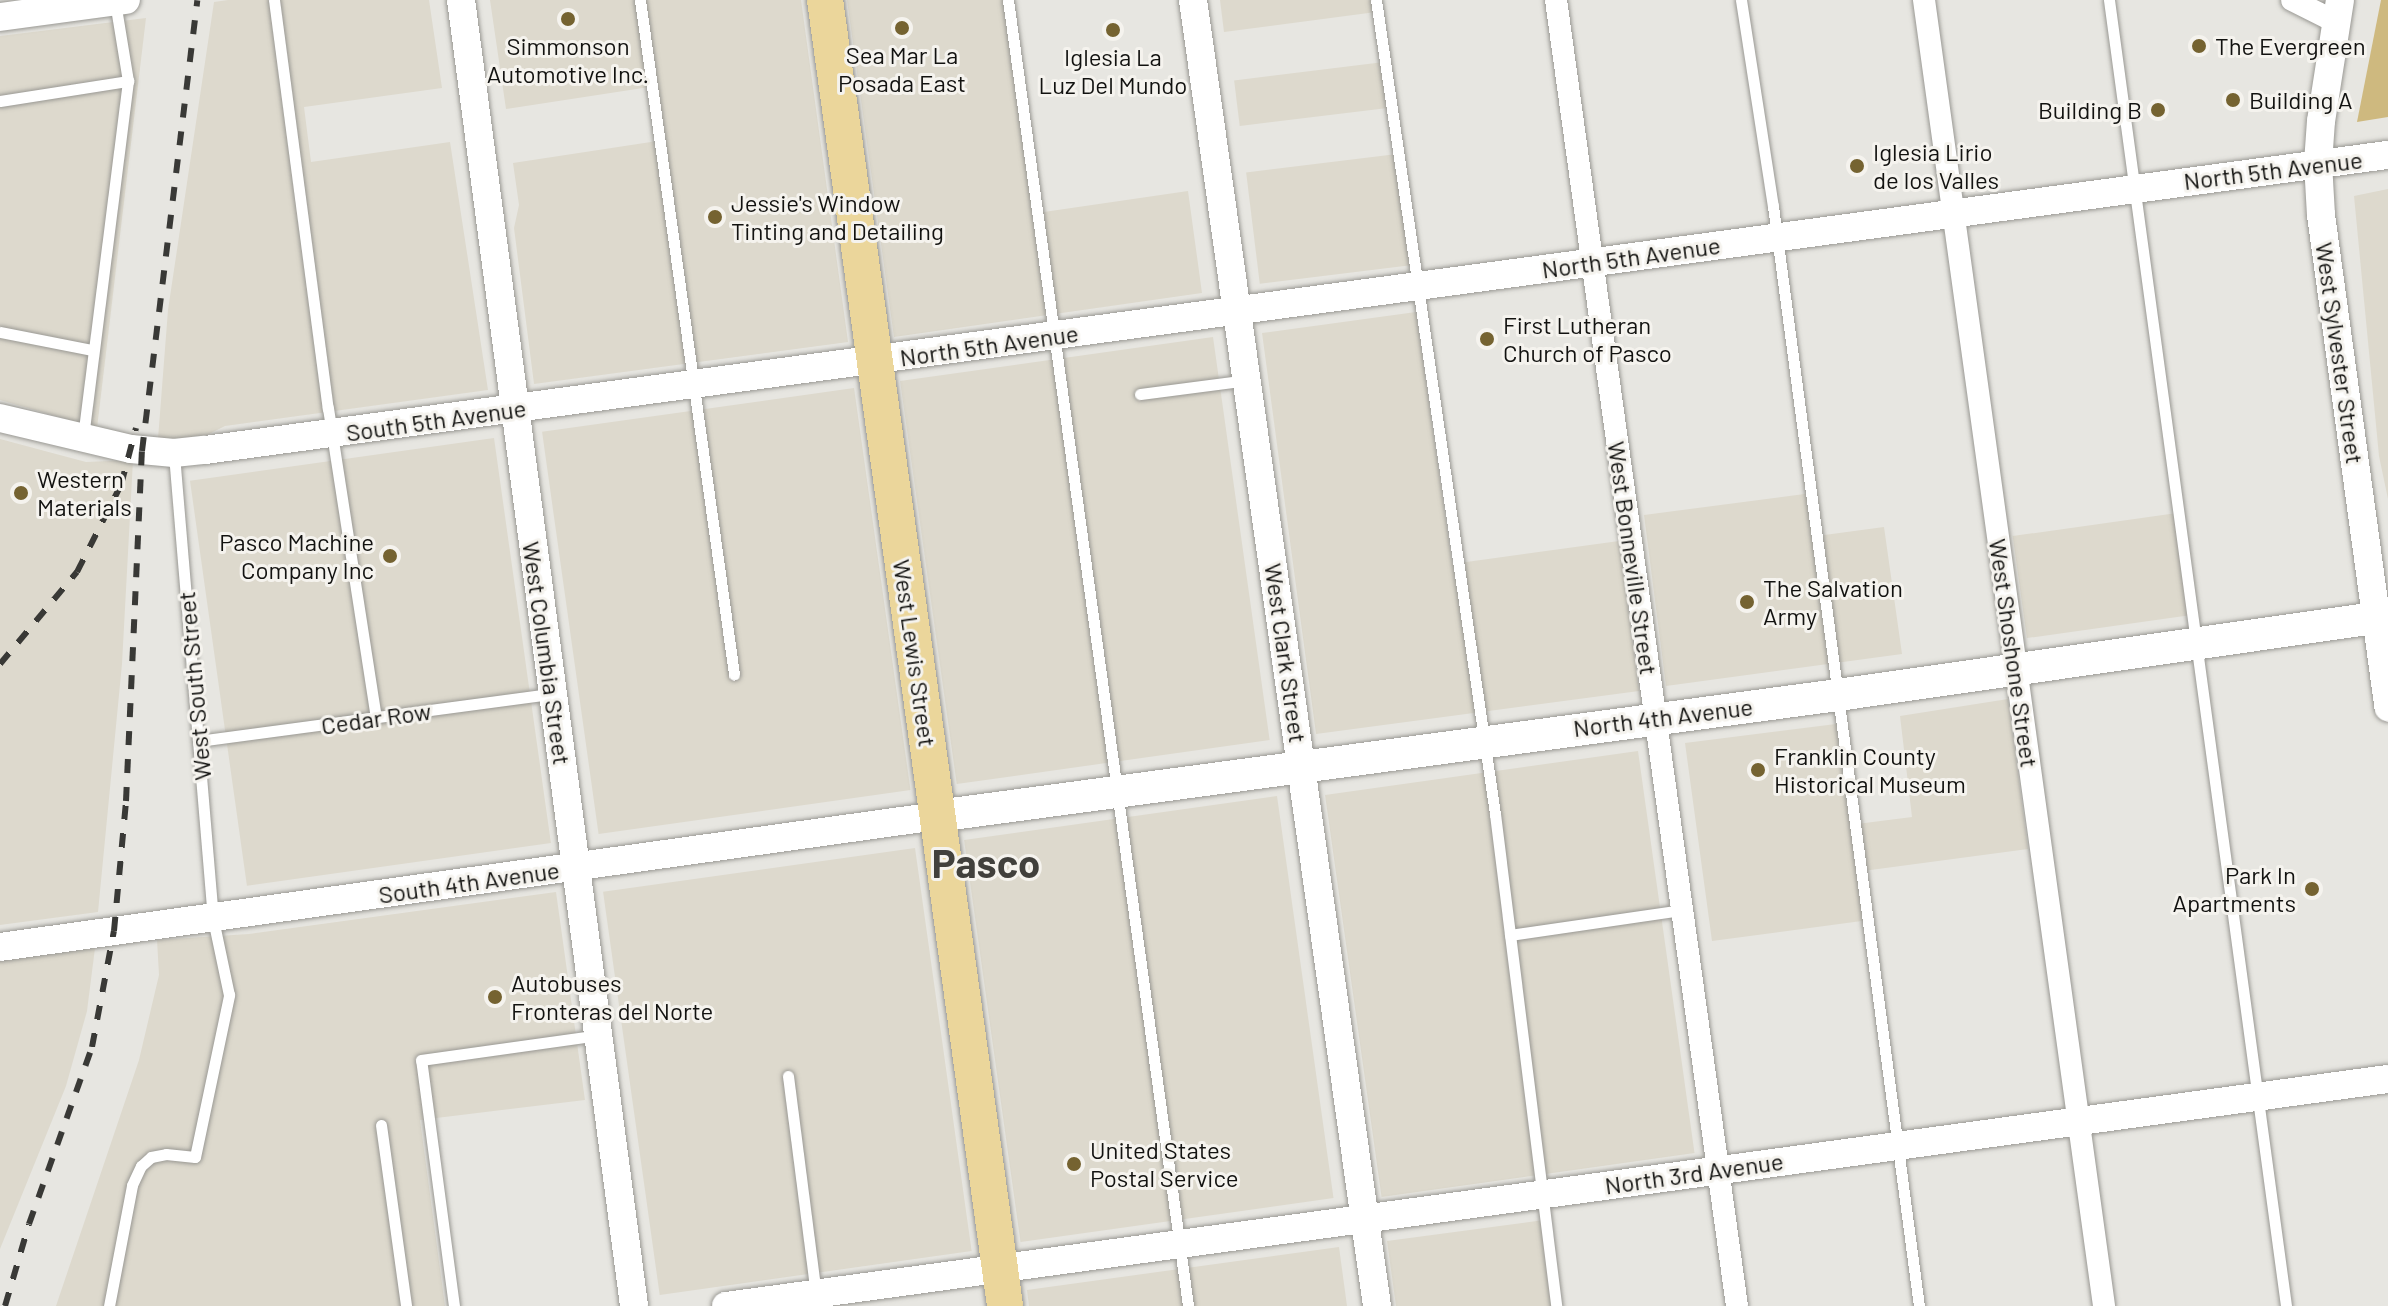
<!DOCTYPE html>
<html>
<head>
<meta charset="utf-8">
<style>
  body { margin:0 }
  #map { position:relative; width:2388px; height:1306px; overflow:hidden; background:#e7e6e1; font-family:Barlow,sans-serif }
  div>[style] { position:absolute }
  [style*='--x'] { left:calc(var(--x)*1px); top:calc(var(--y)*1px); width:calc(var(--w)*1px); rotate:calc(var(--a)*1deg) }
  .built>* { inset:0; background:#ddd9cd; transform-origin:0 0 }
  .green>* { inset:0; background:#ceb97f }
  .roads { filter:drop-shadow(0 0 2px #999893) drop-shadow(0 0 2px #999893) }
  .service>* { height:11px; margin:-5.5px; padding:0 5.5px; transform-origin:5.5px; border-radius:5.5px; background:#fff }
  .minor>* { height:22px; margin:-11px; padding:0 11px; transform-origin:11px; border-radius:11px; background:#fff }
  .tertiary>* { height:28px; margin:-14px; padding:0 14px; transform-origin:14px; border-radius:14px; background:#fff }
  .secondary>* { height:32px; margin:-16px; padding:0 16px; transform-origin:16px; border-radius:16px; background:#fff }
  .primary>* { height:36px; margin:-18px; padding:0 18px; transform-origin:18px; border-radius:18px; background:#ebd69b }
  .rail>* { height:6px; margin-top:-3px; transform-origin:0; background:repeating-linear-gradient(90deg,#393936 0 14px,transparent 0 28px) }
  .dots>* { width:22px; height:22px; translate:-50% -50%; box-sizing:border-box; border:4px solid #f5f3ee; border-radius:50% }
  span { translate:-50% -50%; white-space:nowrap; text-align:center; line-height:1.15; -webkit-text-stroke:6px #f5f3ee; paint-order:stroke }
  .poi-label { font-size:24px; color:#121210 }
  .left { translate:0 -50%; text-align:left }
  .right { translate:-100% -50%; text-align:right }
  .street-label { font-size:24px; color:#121210 }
  .town-label { font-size:40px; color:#41403c; font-weight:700 }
</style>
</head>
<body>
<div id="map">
  <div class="built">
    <div style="clip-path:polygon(228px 0,429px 0,442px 88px,304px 107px,311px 162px,450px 142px,488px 390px,225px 426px,197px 440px,158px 439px,168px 310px,214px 2px)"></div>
    <div style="clip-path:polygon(490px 0,801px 0,848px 342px,534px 384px,514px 228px,519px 205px,513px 163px,664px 140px,656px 86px,506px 109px)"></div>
    <div style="clip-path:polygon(847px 0,1008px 0,1037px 213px,1188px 191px,1202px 293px,894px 337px)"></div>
    <div style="clip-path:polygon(1220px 0,1374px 0,1376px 12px,1224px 32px)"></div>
    <div style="clip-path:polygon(146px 18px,97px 428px,0 400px,0 36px)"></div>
    <div style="left:1384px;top:62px;width:46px;height:151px;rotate:83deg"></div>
    <div style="left:1397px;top:154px;width:112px;height:152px;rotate:83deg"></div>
    <div style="clip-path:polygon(2388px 189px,2388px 499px,2379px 456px,2354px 196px)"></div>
    <div style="clip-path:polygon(1416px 312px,1452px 564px,1619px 541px,1639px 691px,1316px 734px,1262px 333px)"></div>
    <div style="left:1213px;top:337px;width:407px;height:316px;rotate:82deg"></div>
    <div style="left:854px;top:388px;width:406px;height:315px;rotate:82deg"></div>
    <div style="left:494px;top:438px;width:409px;height:307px;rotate:82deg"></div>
    <div style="clip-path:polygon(0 439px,86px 462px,133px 460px,122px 664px,98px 912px,0 925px)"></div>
    <div style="clip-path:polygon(1812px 493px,1817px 536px,1884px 527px,1902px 654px,1666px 686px,1644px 515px)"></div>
    <div style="left:2177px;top:513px;width:103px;height:166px;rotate:82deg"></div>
    <div style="clip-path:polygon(2008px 699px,2028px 849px,1863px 871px,1869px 920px,1712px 941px,1685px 743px,1844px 723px,1857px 824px,1912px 817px,1900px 716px)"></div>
    <div style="left:1638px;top:751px;width:406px;height:316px;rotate:82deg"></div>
    <div style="left:1277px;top:796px;width:406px;height:316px;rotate:82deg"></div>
    <div style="left:915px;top:848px;width:407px;height:315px;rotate:82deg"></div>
    <div style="clip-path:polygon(556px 892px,585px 1100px,420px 1120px,445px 1306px,56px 1306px,139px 1060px,159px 975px,157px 940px,249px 934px)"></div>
    <div style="clip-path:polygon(95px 948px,87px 1011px,66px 1086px,0 1249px,0 961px)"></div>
    <div style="clip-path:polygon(1544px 1220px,1556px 1306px,1396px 1306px,1387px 1241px)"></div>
    <div style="clip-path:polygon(1339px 1247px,1347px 1306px,1029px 1306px,1027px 1290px)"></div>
  </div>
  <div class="green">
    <div style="clip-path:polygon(2381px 0,2388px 0,2388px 117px,2357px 122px)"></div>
  </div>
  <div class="roads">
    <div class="service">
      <div style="--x:274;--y:0;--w:412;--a:82.5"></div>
      <div style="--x:328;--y:408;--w:314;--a:81.2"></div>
      <div style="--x:640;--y:0;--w:681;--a:82.06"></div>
      <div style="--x:1008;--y:0;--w:1318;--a:82.15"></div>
      <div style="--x:1376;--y:0;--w:823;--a:81.68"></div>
      <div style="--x:1495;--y:814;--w:496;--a:82.9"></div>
      <div style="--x:1741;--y:0;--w:208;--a:81.2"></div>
      <div style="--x:1773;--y:206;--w:1110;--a:82.44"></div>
      <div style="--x:2109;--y:0;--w:1318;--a:82.28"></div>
      <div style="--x:0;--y:101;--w:130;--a:-8.9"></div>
      <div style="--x:128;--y:81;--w:80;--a:-99.3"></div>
      <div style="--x:0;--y:332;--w:94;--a:11.1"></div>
      <div style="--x:1140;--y:394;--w:109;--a:-7.4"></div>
      <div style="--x:83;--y:437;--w:359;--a:-82.8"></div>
      <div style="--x:198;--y:741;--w:357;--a:-7.6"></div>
      <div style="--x:1510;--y:935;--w:174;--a:-8.3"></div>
      <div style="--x:788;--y:1076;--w:220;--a:82.7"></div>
      <div style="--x:381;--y:1125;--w:183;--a:82.1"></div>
      <div style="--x:109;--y:1306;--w:123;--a:-79.2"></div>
      <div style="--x:132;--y:1185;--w:21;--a:-65"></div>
      <div style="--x:141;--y:1166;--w:13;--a:-42"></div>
      <div style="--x:151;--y:1157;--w:15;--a:-11"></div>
      <div style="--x:166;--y:1154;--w:29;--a:6"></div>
      <div style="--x:195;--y:1157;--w:166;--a:-78.1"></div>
      <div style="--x:229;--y:995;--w:78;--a:-101.9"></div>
      <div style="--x:213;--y:919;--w:468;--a:-94.8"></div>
      <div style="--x:454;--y:1306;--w:248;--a:-97.6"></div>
      <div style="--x:421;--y:1060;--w:179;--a:-8"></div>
    </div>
    <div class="minor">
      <div style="--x:1556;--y:0;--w:1318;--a:82.11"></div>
      <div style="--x:1924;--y:0;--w:1318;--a:82.15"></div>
      <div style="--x:2292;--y:0;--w:49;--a:26.6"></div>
    </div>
    <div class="tertiary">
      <div style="--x:461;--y:0;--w:1317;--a:82.45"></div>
      <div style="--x:1193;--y:0;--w:1319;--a:81.98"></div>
      <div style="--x:2340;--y:0;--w:122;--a:98.9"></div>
      <div style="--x:2321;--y:121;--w:42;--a:94.1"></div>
      <div style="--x:2318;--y:163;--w:52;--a:86.7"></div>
      <div style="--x:2321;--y:215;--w:497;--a:82.2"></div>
      <div style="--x:0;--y:17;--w:127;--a:-7.7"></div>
      <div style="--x:0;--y:418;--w:135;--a:13.3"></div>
      <div style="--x:131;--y:449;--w:43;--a:5.3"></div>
      <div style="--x:174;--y:453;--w:31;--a:-6"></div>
      <div style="--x:205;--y:450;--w:2203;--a:-7.7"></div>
      <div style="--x:0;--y:947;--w:946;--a:-7.96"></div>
      <div style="--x:726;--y:1306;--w:1677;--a:-7.78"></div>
    </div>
    <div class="secondary">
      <div style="--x:937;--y:816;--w:909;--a:-7.65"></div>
      <div style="--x:1838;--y:695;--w:556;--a:-8.17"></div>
    </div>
    <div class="primary">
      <div style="--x:825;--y:0;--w:1318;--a:82.15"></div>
    </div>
  </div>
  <div class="rail">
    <div style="--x:0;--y:664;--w:120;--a:-50.1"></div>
    <div style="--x:77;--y:572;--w:97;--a:-63.2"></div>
    <div style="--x:121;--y:485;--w:59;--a:-75.3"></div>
    <div style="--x:5;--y:1306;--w:85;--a:-73.7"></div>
    <div style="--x:29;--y:1224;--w:188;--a:-70.4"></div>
    <div style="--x:92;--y:1047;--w:118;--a:-79.3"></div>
    <div style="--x:114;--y:931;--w:131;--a:-84.7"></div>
    <div style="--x:126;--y:801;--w:350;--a:-87.4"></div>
    <div style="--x:142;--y:451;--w:454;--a:-83"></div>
  </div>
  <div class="dots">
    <div style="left:568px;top:19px;background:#756331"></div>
    <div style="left:902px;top:28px;background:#756331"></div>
    <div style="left:1113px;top:30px;background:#756331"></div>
    <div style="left:2199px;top:46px;background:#756331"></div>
    <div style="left:2233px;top:100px;background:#756331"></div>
    <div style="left:2158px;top:110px;background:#756331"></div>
    <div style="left:1857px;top:166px;background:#756331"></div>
    <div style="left:715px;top:217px;background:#756331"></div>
    <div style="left:1487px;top:339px;background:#756331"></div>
    <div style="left:21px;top:493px;background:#756331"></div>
    <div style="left:390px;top:556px;background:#756331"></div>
    <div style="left:1747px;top:602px;background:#756331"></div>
    <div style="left:1758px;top:770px;background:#756331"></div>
    <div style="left:2312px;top:889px;background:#756331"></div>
    <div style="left:495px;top:997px;background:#756331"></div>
    <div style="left:1074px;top:1164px;background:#756331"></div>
  </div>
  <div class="poi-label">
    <span style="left:568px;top:60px">Simmonson<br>Automotive Inc.</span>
    <span class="left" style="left:2215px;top:46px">The Evergreen</span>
    <span style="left:902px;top:69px">Sea Mar La<br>Posada East</span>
    <span style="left:1113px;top:71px">Iglesia La<br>Luz Del Mundo</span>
    <span class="left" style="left:2249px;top:100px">Building A</span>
    <span class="right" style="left:2142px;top:110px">Building B</span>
    <span class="left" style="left:1873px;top:166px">Iglesia Lirio<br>de los Valles</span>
    <span class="left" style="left:731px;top:217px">Jessie's Window<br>Tinting and Detailing</span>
    <span class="left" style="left:1503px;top:339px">First Lutheran<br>Church of Pasco</span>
    <span class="left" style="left:37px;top:493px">Western<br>Materials</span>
    <span class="right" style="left:374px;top:556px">Pasco Machine<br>Company Inc</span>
    <span class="left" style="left:1763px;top:602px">The Salvation<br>Army</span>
    <span class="left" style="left:1774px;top:770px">Franklin County<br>Historical Museum</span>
    <span class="right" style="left:2296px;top:889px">Park In<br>Apartments</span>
    <span class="left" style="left:511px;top:997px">Autobuses<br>Fronteras del Norte</span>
    <span class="left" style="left:1090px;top:1164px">United States<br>Postal Service</span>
  </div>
  <div class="street-label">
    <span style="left:2273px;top:170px;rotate:-7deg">North 5th Avenue</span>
    <span style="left:1631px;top:257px;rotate:-8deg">North 5th Avenue</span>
    <span style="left:989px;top:345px;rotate:-8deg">North 5th Avenue</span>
    <span style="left:2340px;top:353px;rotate:82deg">West Sylvester Street</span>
    <span style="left:436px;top:420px;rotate:-8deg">South 5th Avenue</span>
    <span style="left:1633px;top:558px;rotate:82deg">West Bonneville Street</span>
    <span style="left:547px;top:653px;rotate:82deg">West Columbia Street</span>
    <span style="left:915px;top:653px;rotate:82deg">West Lewis Street</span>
    <span style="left:1286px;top:653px;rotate:82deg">West Clark Street</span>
    <span style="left:2014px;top:653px;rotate:82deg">West Shoshone Street</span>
    <span style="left:194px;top:686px;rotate:-95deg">West South Street</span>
    <span style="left:1663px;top:717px;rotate:-7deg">North 4th Avenue</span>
    <span style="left:376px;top:718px;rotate:-8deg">Cedar Row</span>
    <span style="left:469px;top:882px;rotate:-8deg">South 4th Avenue</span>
    <span style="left:1694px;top:1173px;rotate:-8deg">North 3rd Avenue</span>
  </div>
  <div class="town-label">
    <span style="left:986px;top:862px">Pasco</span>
  </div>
</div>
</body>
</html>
